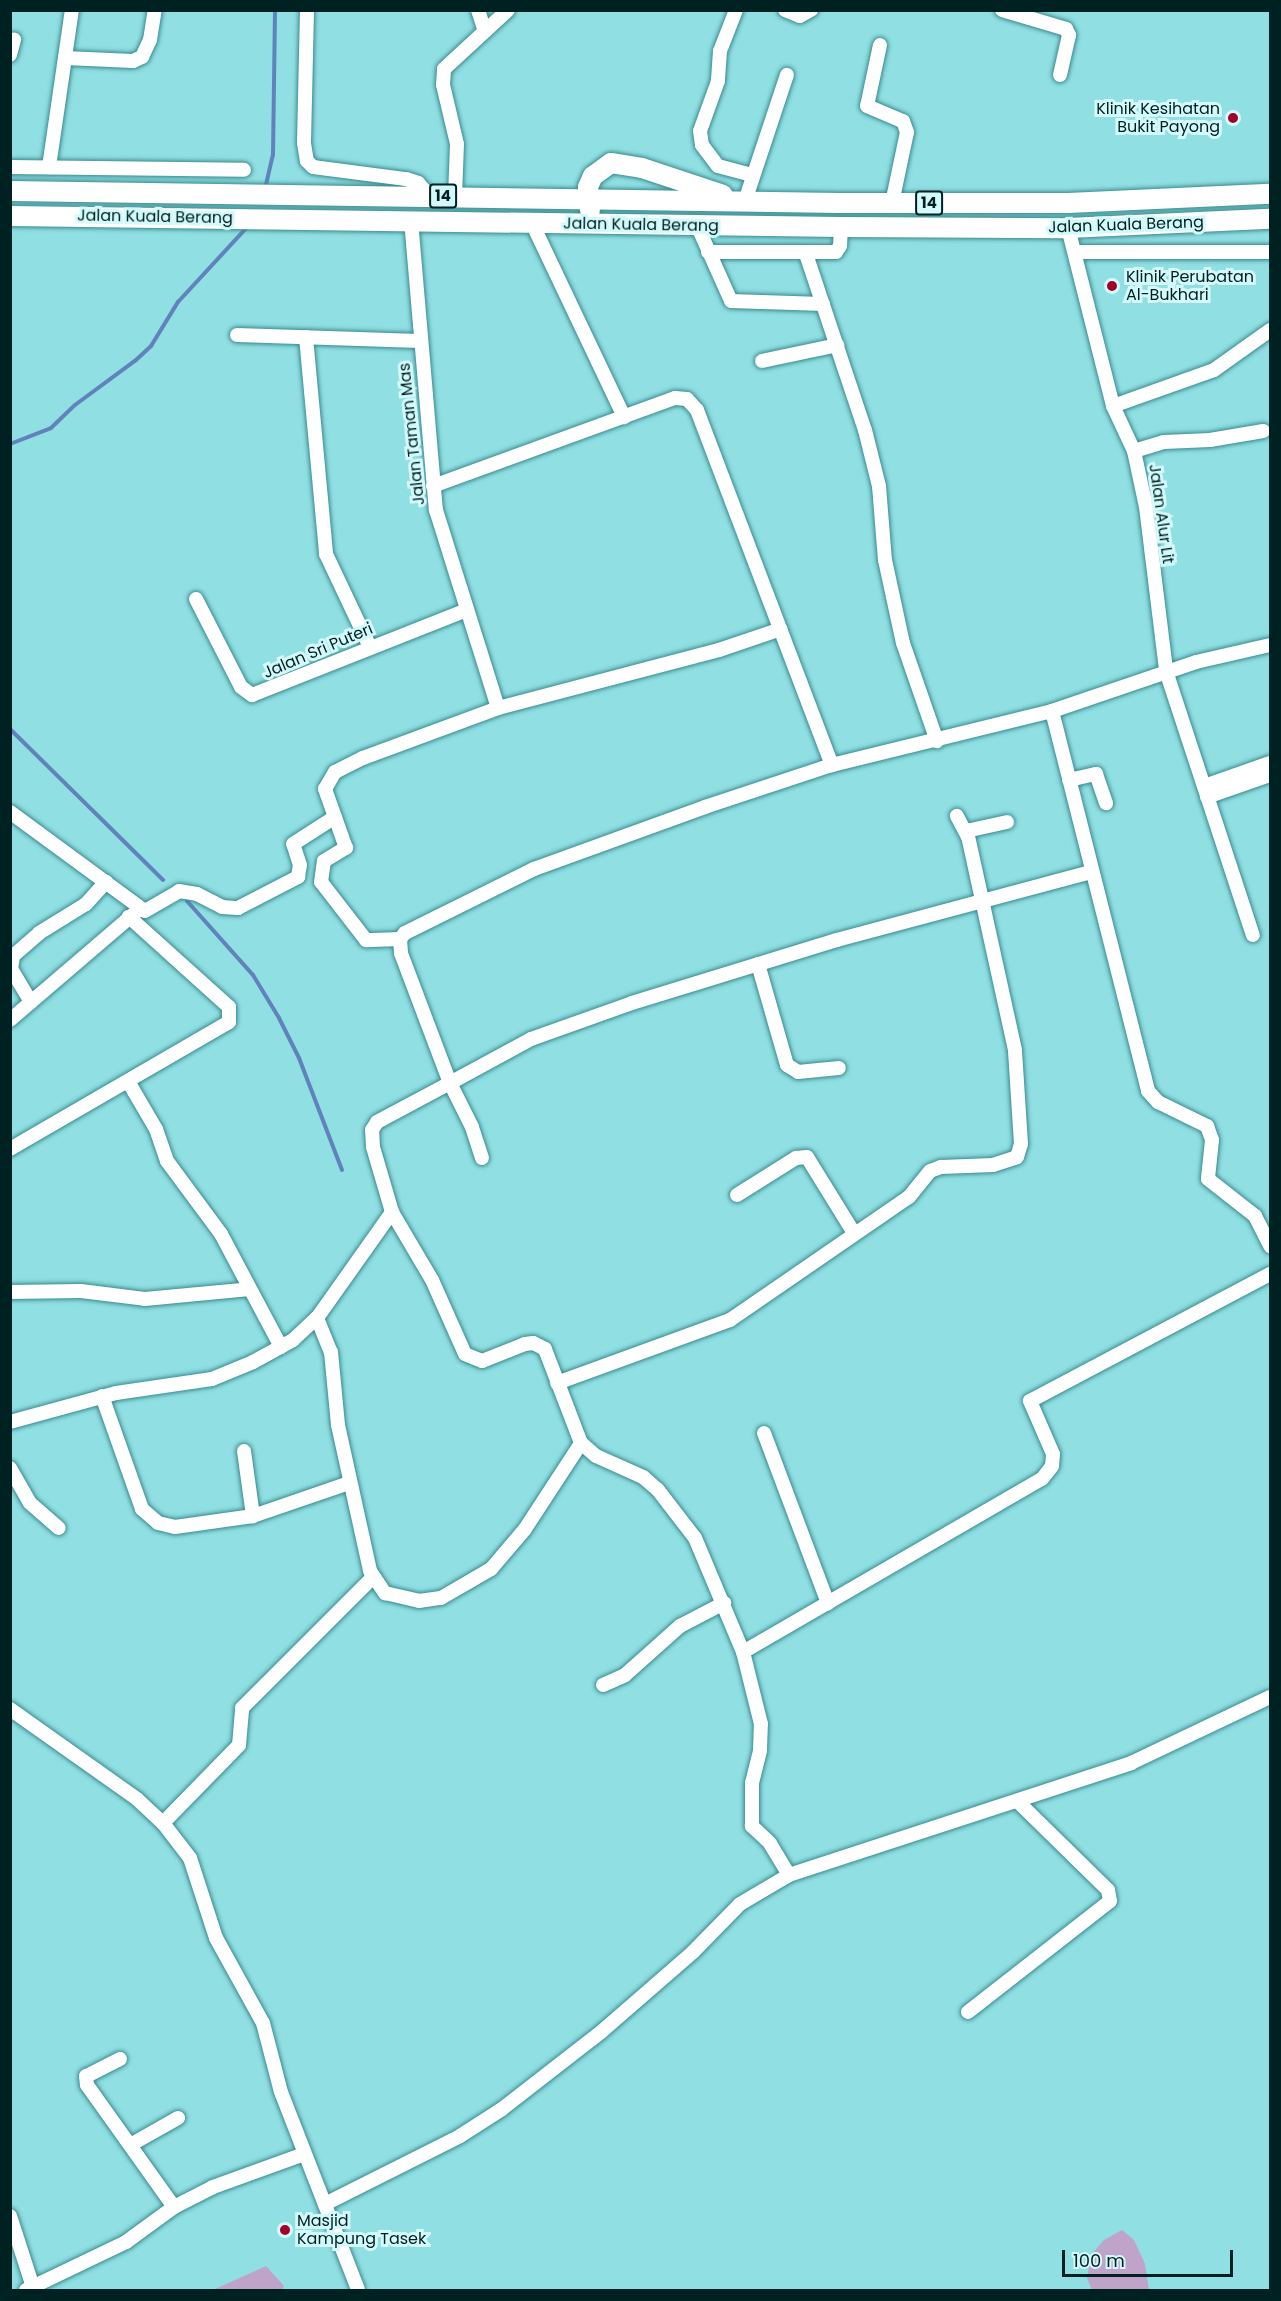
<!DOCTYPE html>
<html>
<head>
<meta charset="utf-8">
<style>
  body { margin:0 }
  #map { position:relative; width:1281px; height:2301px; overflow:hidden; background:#90dfe3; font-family:Poppins,sans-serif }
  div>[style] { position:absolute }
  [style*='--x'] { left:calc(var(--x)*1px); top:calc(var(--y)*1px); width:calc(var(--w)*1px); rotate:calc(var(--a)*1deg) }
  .green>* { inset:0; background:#c0a3c8 }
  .stream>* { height:4px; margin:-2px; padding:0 2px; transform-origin:2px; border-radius:2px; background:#6083bb }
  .roads { filter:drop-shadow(0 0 2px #398b8e) drop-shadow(0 0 2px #398b8e) }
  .minor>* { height:14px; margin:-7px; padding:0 7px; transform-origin:7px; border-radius:7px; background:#fff }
  .highway>* { height:20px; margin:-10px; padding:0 10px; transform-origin:10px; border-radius:10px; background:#fff }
  .dots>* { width:16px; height:16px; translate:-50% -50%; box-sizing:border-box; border:3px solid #d3f9fa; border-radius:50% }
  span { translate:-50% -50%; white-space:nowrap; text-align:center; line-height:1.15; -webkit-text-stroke:6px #d3f9fa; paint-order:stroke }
  .shield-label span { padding:2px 4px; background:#d3f9fa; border:2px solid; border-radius:4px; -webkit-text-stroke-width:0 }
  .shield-label { font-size:15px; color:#002122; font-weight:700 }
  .poi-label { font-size:16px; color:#002122 }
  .right { translate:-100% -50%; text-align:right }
  .left { translate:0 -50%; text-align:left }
  .street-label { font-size:16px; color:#002122 }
  .frame { position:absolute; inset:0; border:12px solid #002122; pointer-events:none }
  .scale { position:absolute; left:1062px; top:2250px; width:171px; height:27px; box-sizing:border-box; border:3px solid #002122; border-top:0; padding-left:8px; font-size:18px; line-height:21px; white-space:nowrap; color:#002122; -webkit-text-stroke:4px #d3f9fa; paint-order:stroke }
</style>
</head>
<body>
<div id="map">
  <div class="green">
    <div style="clip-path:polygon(1122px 2230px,1134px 2240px,1145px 2264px,1149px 2290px,1092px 2290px,1087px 2278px,1091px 2255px,1104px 2240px)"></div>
    <div style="clip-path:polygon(266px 2266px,284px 2286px,282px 2290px,213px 2290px)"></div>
  </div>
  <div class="stream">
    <div style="--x:265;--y:189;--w:35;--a:-77"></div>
    <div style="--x:273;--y:155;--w:145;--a:-89.2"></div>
    <div style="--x:10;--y:444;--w:44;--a:-21.3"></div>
    <div style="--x:51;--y:428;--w:33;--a:-44"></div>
    <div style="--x:75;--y:405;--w:76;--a:-36.4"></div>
    <div style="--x:136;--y:360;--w:21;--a:-43"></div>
    <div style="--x:151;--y:346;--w:52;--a:-58.5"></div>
    <div style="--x:178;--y:302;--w:105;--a:-47.3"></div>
    <div style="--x:10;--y:729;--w:215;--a:44.6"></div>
    <div style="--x:187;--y:901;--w:99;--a:48.3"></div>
    <div style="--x:253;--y:975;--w:50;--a:58.8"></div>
    <div style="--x:279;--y:1018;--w:45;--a:63.4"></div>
    <div style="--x:299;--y:1058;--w:120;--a:69"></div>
  </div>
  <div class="roads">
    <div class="minor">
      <div style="--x:307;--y:10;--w:133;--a:91.3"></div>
      <div style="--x:304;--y:143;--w:18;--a:81"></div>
      <div style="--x:307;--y:161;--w:8;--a:45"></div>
      <div style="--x:313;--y:167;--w:94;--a:7.4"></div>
      <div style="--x:406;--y:179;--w:13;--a:18"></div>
      <div style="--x:418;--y:183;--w:18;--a:47"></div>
      <div style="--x:478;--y:10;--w:20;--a:72"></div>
      <div style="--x:736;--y:10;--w:44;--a:111.3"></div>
      <div style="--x:720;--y:51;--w:30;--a:94"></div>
      <div style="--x:718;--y:81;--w:53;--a:109.8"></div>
      <div style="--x:700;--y:131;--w:14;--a:82"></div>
      <div style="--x:702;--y:145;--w:26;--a:53"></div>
      <div style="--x:718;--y:166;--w:35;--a:15"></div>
      <div style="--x:785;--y:10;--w:16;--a:22"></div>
      <div style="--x:800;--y:16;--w:13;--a:-29"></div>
      <div style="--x:1002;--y:10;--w:67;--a:16.5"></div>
      <div style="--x:1066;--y:29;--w:7;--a:63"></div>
      <div style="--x:1069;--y:35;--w:41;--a:102.7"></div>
      <div style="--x:880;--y:45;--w:62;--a:102"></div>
      <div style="--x:867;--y:106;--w:39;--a:23"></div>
      <div style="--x:903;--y:121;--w:12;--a:70"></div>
      <div style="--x:907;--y:132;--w:73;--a:101.9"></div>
      <div style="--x:10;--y:55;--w:16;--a:-75"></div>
      <div style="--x:65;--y:58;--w:68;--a:2.5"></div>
      <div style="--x:133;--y:61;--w:10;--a:-24"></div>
      <div style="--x:142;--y:57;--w:19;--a:-65"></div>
      <div style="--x:150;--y:40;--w:30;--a:-81"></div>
      <div style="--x:10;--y:167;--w:234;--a:0.7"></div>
      <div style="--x:49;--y:167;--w:159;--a:-81.7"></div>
      <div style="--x:455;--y:196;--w:52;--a:-87.8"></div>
      <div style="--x:457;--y:144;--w:61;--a:-103.3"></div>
      <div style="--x:443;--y:85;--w:16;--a:-86"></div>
      <div style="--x:444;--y:69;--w:87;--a:-42.7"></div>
      <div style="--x:745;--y:201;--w:133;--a:-71.6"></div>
      <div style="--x:411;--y:220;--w:291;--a:85.1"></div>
      <div style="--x:436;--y:510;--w:207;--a:72.6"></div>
      <div style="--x:532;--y:223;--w:215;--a:64.6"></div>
      <div style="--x:697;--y:225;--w:83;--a:65.9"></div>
      <div style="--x:731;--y:301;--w:92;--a:1.9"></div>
      <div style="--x:1068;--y:228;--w:184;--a:75.8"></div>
      <div style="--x:1113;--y:406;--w:50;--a:65"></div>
      <div style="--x:1134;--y:451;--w:57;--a:77.9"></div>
      <div style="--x:1146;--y:507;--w:165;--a:83"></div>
      <div style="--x:1166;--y:671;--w:278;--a:71.8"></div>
      <div style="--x:708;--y:252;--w:128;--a:0"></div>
      <div style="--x:836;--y:252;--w:7;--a:-56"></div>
      <div style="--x:840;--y:246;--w:19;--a:-87"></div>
      <div style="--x:1075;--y:252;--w:195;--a:0"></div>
      <div style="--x:806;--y:254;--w:186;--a:71.5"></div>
      <div style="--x:865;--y:430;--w:58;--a:76"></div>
      <div style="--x:879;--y:486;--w:74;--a:85.4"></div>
      <div style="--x:885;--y:560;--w:85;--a:77.8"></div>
      <div style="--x:903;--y:643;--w:104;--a:70.9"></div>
      <div style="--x:237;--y:335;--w:183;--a:1.9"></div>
      <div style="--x:306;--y:337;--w:218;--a:84.7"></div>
      <div style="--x:326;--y:554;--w:103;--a:64.7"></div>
      <div style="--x:762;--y:361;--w:77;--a:-12"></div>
      <div style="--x:1113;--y:406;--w:107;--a:-19.6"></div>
      <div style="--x:1214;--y:370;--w:69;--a:-35.5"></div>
      <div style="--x:1134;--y:451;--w:31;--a:-17"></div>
      <div style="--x:1164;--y:442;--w:46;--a:-2.5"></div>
      <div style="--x:1210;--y:440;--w:54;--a:-9.6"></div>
      <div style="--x:433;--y:486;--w:258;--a:-20"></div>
      <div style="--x:675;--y:398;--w:12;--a:5"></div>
      <div style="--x:687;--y:399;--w:15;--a:48"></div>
      <div style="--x:697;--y:410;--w:380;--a:69.2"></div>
      <div style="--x:196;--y:599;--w:99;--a:62.9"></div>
      <div style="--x:241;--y:687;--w:14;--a:36"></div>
      <div style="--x:252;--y:695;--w:231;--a:-21.6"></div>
      <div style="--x:1052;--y:711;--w:392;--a:75.8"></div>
      <div style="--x:1148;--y:1091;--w:15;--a:48"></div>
      <div style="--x:1158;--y:1102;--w:55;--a:26.1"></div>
      <div style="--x:1207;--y:1126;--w:15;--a:70"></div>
      <div style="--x:1212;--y:1140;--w:39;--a:96"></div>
      <div style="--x:1208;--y:1179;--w:60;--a:38.2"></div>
      <div style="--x:1255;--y:1216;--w:34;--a:63"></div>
      <div style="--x:1069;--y:780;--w:28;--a:-13"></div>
      <div style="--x:1096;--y:774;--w:31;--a:71"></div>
      <div style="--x:1204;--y:786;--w:70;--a:-19.2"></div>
      <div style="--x:1207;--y:797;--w:67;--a:-19.2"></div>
      <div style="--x:10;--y:812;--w:167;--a:36.3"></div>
      <div style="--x:145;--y:911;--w:39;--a:-30"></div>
      <div style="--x:179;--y:891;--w:18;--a:9"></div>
      <div style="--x:197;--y:894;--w:28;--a:27"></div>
      <div style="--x:222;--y:907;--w:16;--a:4"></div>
      <div style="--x:238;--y:908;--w:68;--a:-27.3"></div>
      <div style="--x:298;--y:877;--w:12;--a:-81"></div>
      <div style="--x:300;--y:865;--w:22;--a:-108"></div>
      <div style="--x:293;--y:844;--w:50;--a:-32.7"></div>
      <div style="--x:966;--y:831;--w:42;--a:-12.4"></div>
      <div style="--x:400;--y:939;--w:34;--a:178"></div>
      <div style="--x:366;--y:940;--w:73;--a:-127.8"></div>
      <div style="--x:321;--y:882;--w:21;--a:-82"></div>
      <div style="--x:324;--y:861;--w:26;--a:-31"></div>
      <div style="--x:346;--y:848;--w:63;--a:-109.6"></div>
      <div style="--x:325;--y:789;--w:20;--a:-60"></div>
      <div style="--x:335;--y:772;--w:31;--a:-27"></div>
      <div style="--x:363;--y:758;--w:144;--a:-20.3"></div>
      <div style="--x:498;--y:708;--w:228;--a:-14.7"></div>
      <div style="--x:719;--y:650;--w:65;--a:-18.7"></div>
      <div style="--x:758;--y:964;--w:105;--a:74"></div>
      <div style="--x:787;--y:1065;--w:13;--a:32"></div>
      <div style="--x:798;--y:1072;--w:41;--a:-5.6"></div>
      <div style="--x:31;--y:1002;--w:39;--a:-121"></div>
      <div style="--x:11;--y:969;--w:13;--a:-81"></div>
      <div style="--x:13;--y:956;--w:35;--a:-41"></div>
      <div style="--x:39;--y:933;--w:55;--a:-31.7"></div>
      <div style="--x:86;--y:904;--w:30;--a:-48"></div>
      <div style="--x:10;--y:1020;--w:166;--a:-40.6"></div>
      <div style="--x:129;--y:1083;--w:53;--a:59.6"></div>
      <div style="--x:156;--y:1129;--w:34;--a:71"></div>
      <div style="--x:167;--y:1161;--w:91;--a:53.5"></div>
      <div style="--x:221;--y:1234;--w:128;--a:62"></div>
      <div style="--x:10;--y:1149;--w:253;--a:-30.1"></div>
      <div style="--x:229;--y:1022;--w:15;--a:-90"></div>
      <div style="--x:229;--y:1007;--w:135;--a:-138"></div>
      <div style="--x:482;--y:1158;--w:33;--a:-108"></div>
      <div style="--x:472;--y:1127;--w:49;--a:-116.6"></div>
      <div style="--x:450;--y:1083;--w:92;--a:-28.5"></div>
      <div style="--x:531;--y:1039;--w:107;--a:-19.6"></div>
      <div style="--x:632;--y:1003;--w:214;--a:-17.1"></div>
      <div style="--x:837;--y:940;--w:263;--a:-15"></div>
      <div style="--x:737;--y:1195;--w:70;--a:-32.1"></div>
      <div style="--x:796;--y:1158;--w:11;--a:-5"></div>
      <div style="--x:807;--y:1157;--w:89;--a:58.3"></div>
      <div style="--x:10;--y:1292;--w:71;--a:-0.8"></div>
      <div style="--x:81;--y:1291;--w:64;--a:7.1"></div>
      <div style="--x:145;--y:1299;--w:105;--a:-5.4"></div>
      <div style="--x:317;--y:1318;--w:37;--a:68"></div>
      <div style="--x:331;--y:1352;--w:73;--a:84.5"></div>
      <div style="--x:338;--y:1425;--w:149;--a:77.6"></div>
      <div style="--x:370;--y:1571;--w:27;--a:56"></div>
      <div style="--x:385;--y:1593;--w:35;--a:13"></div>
      <div style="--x:419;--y:1601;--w:22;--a:-8"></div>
      <div style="--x:441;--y:1598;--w:58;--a:-30.1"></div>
      <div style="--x:491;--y:1569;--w:52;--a:-49.6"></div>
      <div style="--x:525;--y:1529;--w:103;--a:-56.9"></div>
      <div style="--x:557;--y:1383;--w:184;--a:-20"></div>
      <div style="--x:730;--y:1320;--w:217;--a:-34.5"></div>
      <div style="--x:909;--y:1197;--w:33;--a:-51"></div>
      <div style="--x:930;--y:1171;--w:12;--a:-20"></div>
      <div style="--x:941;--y:1167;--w:52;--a:-2.2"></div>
      <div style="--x:993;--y:1165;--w:25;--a:-18"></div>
      <div style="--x:1017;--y:1157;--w:14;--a:-73"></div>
      <div style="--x:1021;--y:1144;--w:94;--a:-93.7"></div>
      <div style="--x:1015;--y:1050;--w:218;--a:-102.4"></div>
      <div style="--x:968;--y:837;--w:24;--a:-118"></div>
      <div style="--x:102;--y:1396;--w:120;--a:70.5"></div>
      <div style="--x:142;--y:1509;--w:21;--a:41"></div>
      <div style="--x:158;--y:1523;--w:17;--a:13"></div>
      <div style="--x:175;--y:1527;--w:79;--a:-8"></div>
      <div style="--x:253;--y:1516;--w:102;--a:-19"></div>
      <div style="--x:10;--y:1422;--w:110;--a:-15.3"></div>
      <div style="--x:116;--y:1393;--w:97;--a:-8.3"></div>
      <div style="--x:212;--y:1379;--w:44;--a:-22.5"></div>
      <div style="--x:253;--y:1362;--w:46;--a:-28.8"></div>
      <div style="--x:293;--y:1340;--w:33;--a:-43"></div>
      <div style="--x:317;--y:1318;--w:130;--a:-54.7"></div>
      <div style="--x:764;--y:1433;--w:182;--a:69.4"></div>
      <div style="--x:244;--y:1451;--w:66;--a:82.1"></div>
      <div style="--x:10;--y:1468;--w:40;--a:60.3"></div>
      <div style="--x:30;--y:1503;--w:38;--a:41"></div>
      <div style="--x:743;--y:1652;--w:345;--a:-30.1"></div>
      <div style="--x:1042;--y:1479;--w:16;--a:-52"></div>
      <div style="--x:1052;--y:1466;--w:12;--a:-85"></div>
      <div style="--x:1053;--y:1454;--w:58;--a:-113.5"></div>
      <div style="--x:1030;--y:1401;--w:272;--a:-27.9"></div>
      <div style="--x:603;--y:1685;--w:24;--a:-24"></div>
      <div style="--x:625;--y:1675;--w:74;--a:-41.7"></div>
      <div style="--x:680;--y:1626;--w:50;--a:-27.6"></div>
      <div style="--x:10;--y:1709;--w:156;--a:35.3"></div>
      <div style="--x:137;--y:1799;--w:35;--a:43"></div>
      <div style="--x:163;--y:1823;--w:44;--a:52.4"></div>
      <div style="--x:190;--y:1858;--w:84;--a:72"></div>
      <div style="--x:216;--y:1938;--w:97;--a:61.1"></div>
      <div style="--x:263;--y:2023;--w:71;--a:75.4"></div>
      <div style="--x:281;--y:2092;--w:212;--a:68.7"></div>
      <div style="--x:163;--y:1823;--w:109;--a:-45.7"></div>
      <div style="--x:239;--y:1745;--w:37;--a:-85"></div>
      <div style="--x:242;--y:1708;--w:184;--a:-45"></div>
      <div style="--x:789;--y:1875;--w:37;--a:-121"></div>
      <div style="--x:770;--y:1843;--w:25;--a:-137"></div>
      <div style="--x:752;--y:1826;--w:43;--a:-90"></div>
      <div style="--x:752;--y:1783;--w:34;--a:-76"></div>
      <div style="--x:760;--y:1750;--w:26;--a:-88"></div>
      <div style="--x:761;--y:1724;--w:74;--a:-104"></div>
      <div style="--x:743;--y:1652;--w:124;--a:-112.8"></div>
      <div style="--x:695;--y:1538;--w:61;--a:-127.6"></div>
      <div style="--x:658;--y:1490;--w:20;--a:-139"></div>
      <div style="--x:643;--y:1477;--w:51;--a:-155.9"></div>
      <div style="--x:596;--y:1456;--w:20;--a:-139"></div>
      <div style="--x:581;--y:1443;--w:101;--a:-111"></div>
      <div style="--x:545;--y:1349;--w:13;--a:-153"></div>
      <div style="--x:533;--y:1343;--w:8;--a:173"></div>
      <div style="--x:525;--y:1344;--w:46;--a:158.4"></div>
      <div style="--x:482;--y:1361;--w:18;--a:-158"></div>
      <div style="--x:465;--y:1354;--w:81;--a:-114"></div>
      <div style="--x:432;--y:1280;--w:79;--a:-120.5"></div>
      <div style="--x:392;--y:1212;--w:68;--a:-106.3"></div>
      <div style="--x:373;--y:1147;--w:17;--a:-93"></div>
      <div style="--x:372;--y:1130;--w:9;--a:-58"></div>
      <div style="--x:377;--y:1122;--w:83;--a:-28.1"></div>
      <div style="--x:450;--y:1083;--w:139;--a:-110.7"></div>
      <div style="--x:401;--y:953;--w:14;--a:-94"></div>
      <div style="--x:400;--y:939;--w:8;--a:-50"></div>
      <div style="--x:405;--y:933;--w:144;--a:-26.4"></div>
      <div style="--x:534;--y:869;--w:182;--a:-19.9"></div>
      <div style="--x:705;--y:807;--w:134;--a:-18.3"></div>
      <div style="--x:832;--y:765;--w:227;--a:-13.8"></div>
      <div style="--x:1052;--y:711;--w:152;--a:-18.8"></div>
      <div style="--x:1196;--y:662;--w:76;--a:-12.9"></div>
      <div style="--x:968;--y:2012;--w:180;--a:-38"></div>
      <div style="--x:1110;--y:1901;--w:11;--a:-100"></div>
      <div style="--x:1108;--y:1890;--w:126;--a:-135.6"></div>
      <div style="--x:120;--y:2059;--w:38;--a:153"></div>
      <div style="--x:86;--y:2076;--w:9;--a:84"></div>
      <div style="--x:87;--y:2085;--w:150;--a:54.5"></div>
      <div style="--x:132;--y:2144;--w:53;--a:-29.5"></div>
      <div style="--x:325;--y:2204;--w:151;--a:-26.7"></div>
      <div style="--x:460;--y:2136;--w:50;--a:-32.7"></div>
      <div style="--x:502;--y:2109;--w:125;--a:-37.9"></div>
      <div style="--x:601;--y:2032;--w:122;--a:-41"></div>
      <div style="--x:693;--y:1952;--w:67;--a:-45.6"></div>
      <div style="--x:740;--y:1904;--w:57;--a:-30.6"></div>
      <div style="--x:789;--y:1875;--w:360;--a:-18.1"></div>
      <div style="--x:1131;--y:1763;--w:154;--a:-25.4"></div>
      <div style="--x:10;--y:2216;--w:75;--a:72.1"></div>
      <div style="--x:26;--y:2290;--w:111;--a:-25.6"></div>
      <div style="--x:126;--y:2242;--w:59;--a:-36.1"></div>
      <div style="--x:174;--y:2207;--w:44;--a:-27.1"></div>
      <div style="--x:213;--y:2187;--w:97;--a:-19.9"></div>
    </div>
    <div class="highway">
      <div style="--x:10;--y:191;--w:831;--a:0.83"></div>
      <div style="--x:841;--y:203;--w:227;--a:0"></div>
      <div style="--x:1068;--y:203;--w:202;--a:-2.6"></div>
      <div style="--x:590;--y:210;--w:23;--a:-95"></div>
      <div style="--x:588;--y:187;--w:12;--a:-66"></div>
      <div style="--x:593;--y:176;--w:22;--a:-36"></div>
      <div style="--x:611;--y:163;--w:31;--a:9"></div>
      <div style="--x:642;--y:168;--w:85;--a:18.4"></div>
      <div style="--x:10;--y:216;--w:831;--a:0.76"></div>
      <div style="--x:841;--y:227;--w:227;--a:0.3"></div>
      <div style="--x:1068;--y:228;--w:202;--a:-2.6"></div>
    </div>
  </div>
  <div class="dots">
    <div style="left:1233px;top:118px;background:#a2012a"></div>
    <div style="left:1112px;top:286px;background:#a2012a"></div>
    <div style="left:285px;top:2230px;background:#a2012a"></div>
  </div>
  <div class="shield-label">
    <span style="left:443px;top:196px">14</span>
    <span style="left:929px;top:203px">14</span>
  </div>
  <div class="poi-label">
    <span class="right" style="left:1220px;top:118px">Klinik Kesihatan<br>Bukit Payong</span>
    <span class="left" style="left:1126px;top:286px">Klinik Perubatan<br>Al-Bukhari</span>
    <span class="left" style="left:297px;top:2230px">Masjid<br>Kampung Tasek</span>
  </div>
  <div class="street-label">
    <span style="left:155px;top:217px;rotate:1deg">Jalan Kuala Berang</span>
    <span style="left:641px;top:225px;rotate:1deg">Jalan Kuala Berang</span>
    <span style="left:1126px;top:225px;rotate:-2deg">Jalan Kuala Berang</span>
    <span style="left:412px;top:434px;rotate:-96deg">Jalan Taman Mas</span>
    <span style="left:1161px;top:514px;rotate:82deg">Jalan Alur Lit</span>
    <span style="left:318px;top:651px;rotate:-23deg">Jalan Sri Puteri</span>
  </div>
  <div class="frame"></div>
  <div class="scale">100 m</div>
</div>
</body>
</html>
